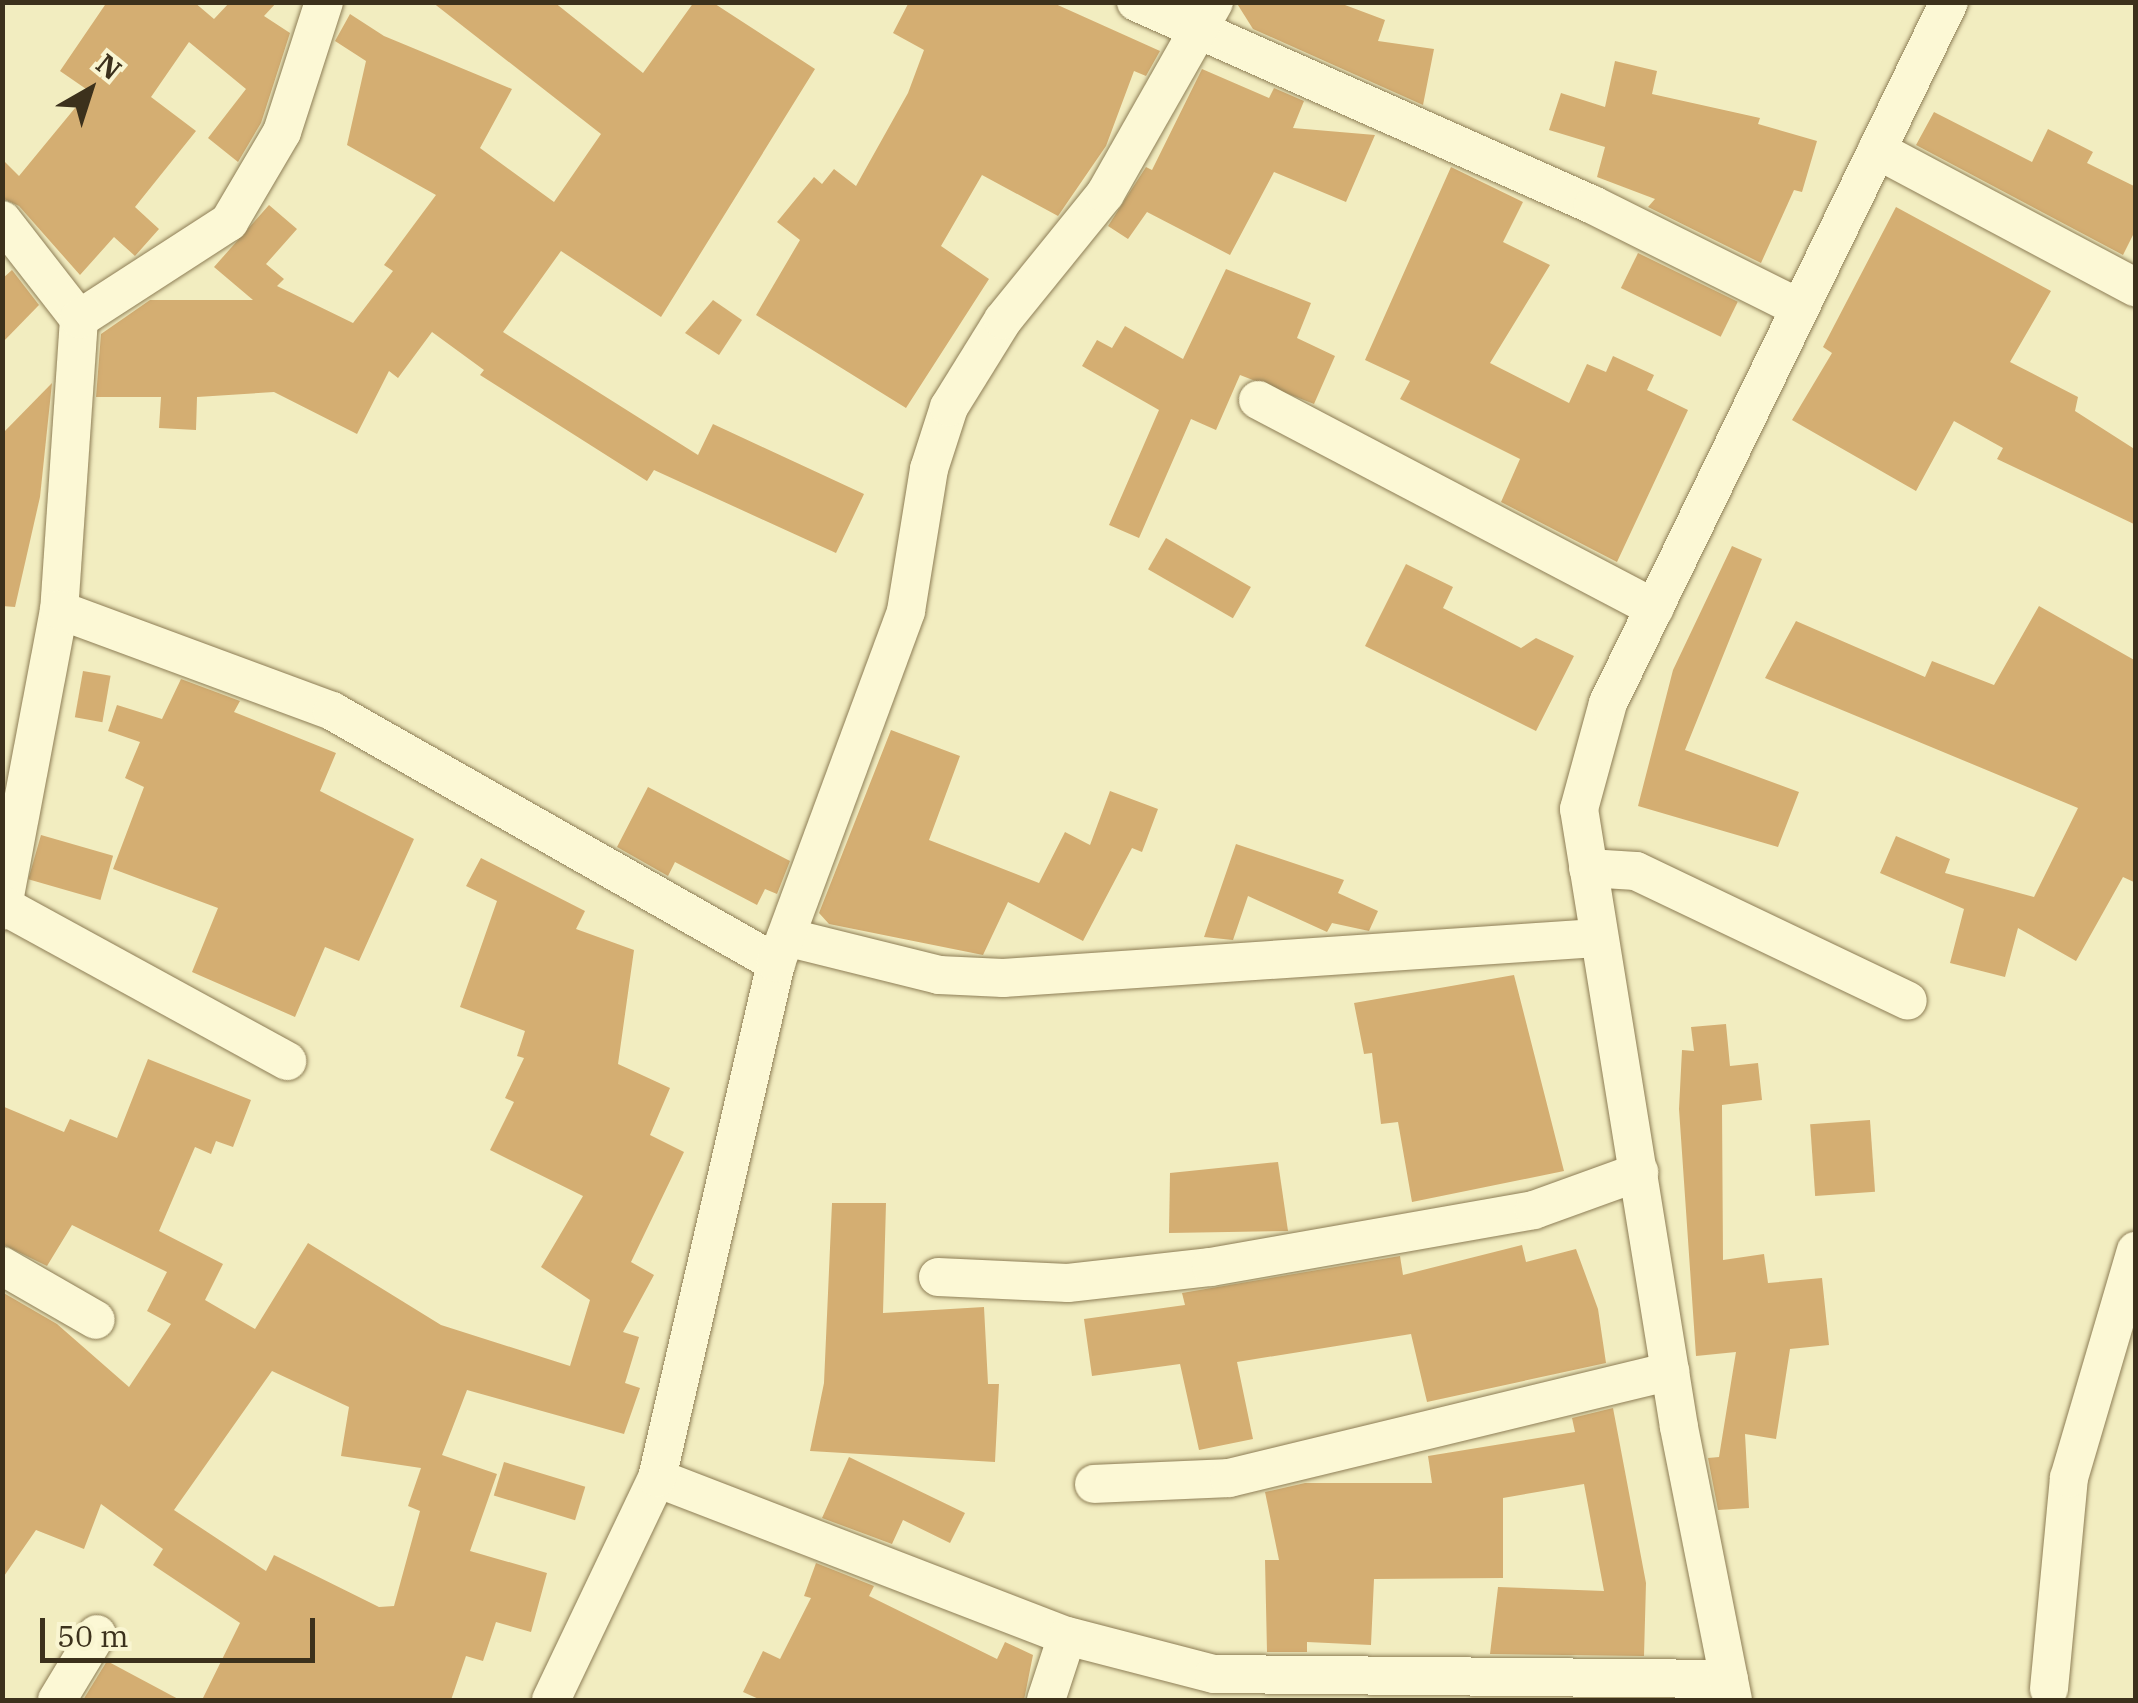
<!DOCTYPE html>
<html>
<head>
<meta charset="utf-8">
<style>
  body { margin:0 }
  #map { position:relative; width:2138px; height:1703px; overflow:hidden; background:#f2edc0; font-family:"IBM Plex Serif",serif }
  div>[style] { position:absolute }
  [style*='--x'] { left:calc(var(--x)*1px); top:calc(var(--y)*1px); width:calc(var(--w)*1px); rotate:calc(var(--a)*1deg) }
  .building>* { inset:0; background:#d4ae72; transform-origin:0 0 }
  .roads { filter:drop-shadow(0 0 2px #8e7e56) drop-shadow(0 0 2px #8e7e56) }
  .street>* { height:38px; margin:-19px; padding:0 19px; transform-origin:19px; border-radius:19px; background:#fcf8d5 }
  span { translate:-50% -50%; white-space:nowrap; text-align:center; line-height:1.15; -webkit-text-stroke:10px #f9f5d1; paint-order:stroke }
  .frame { position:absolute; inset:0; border:5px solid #3c311c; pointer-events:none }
  .north { position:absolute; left:40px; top:40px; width:100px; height:100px; -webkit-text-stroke:8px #f9f5d1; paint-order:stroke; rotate:39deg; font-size:28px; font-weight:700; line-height:40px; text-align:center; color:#3c311c }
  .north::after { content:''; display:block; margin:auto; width:35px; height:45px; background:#3c311c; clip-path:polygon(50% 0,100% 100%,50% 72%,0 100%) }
  .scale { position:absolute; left:40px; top:1618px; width:275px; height:45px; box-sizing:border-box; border:5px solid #3c311c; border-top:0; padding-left:12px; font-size:30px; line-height:35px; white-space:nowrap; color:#3c311c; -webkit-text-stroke:8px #f9f5d1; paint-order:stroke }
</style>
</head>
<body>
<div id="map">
  <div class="building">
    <div style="clip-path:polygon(107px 2px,194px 2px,214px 19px,230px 2px,277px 2px,264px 16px,290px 33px,261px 123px,238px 162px,208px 138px,246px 89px,189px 42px,151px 97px,196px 131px,135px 207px,159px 229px,135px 256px,114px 237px,80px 275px,19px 206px,2px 198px,2px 159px,19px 176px,89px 91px,60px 71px)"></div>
    <div style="clip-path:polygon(432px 2px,554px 2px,643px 73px,694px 2px,712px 2px,815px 69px,661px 317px,561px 251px,503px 332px,698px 455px,713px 424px,864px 494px,836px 553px,654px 470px,647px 481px,480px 375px,484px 370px,432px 332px,398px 378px,389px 371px,357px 434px,274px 392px,197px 397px,196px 430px,159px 428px,161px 397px,96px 397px,101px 334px,150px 300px,253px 300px,214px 267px,269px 205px,297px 229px,266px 264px,284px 279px,277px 286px,353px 323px,393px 271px,384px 265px,436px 195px,347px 145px,366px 61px,335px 41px,350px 14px,384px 36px,512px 89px,480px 148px,554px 202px,601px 134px)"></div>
    <div style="clip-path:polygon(909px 2px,1051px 2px,1160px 51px,1146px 76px,1134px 71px,1106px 146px,1058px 216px,982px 175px,941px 246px,989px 279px,906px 408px,756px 315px,800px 240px,777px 222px,814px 177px,822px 184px,834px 169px,856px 186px,908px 93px,924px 50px,893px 33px)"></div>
    <div style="clip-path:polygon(1236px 2px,1337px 2px,1385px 20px,1378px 41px,1434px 49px,1423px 105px,1253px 29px)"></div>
    <div style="clip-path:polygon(1615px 61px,1657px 71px,1652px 94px,1760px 118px,1758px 124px,1817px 141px,1802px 192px,1794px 190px,1761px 263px,1648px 207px,1655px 199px,1597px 177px,1605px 147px,1549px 130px,1561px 93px,1605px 107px)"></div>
    <div style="clip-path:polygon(1202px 69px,1269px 98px,1274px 88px,1304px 101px,1293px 128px,1375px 135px,1346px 202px,1274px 172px,1230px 255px,1147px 212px,1128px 239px,1108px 226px,1146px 167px,1152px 170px)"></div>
    <div style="clip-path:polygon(1934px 112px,2032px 162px,2048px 129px,2093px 152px,2087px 163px,2136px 187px,2136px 229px,2123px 255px,1916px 145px)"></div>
    <div style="clip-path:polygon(1451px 167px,1523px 202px,1503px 242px,1550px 265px,1490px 363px,1569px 403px,1587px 364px,1606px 372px,1613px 356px,1654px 375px,1647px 390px,1688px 410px,1617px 562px,1501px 502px,1520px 459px,1400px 399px,1410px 381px,1365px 360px)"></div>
    <div style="clip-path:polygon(1896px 207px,2051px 291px,2010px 362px,2078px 397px,2075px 411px,2136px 450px,2136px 525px,1997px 459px,2003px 448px,1954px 421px,1916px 491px,1792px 420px,1832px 353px,1823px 347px)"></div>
    <div style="left:1638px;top:253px;width:111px;height:39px;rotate:26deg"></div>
    <div style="clip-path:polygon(1226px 269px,1311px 303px,1297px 338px,1335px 356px,1314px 404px,1240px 375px,1216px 430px,1191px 419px,1139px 538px,1109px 525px,1159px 410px,1082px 366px,1097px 340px,1112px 348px,1125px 326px,1183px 359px)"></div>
    <div style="clip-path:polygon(12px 270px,39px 305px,2px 343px,2px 279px)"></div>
    <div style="clip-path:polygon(713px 300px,742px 320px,719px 355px,685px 333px)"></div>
    <div style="clip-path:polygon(52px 383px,40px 497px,15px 607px,2px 606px,2px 434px)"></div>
    <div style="left:1166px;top:538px;width:98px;height:36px;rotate:30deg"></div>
    <div style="clip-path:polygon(1732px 546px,1762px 559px,1685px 750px,1799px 792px,1778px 847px,1638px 806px,1673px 670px)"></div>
    <div style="clip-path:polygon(1406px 564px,1453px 587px,1443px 608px,1521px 648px,1536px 638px,1574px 656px,1536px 731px,1365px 646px)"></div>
    <div style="clip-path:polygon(2039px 606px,2136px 661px,2136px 883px,2123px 877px,2076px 961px,2018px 928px,2005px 977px,1950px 963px,1964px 909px,1880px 873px,1896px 836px,1950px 859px,1945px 873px,2034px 897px,2078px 808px,1765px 678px,1796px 621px,1925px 677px,1932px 661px,1994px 685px)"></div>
    <div style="left:83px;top:671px;width:28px;height:47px;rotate:10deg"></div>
    <div style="clip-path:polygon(181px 679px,240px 701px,234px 712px,336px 753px,320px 791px,414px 839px,359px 961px,325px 947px,295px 1017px,192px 972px,218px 908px,113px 869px,144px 787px,125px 778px,140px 742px,108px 731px,117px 705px,162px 719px)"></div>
    <div style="clip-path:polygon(891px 730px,960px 756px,929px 840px,1039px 883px,1065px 832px,1090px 845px,1110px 791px,1158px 809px,1142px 852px,1132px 848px,1083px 941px,1008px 902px,983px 955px,829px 924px,819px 913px)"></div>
    <div style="clip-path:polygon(648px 787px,790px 861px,777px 894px,765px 889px,757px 905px,675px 862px,668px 876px,617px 847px)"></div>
    <div style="left:41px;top:835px;width:75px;height:46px;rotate:16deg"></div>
    <div style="clip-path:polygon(1236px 844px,1344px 880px,1338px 893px,1378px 911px,1369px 931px,1332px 923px,1327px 932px,1248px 896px,1233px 940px,1204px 937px)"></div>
    <div style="clip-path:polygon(evenodd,481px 858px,585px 911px,576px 929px,634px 950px,618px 1064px,670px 1088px,650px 1135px,684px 1152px,631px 1262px,654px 1275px,623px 1332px,639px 1337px,625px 1383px,640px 1388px,624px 1434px,467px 1390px,442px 1455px,497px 1474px,470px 1551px,547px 1573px,531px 1632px,496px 1622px,483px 1661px,466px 1656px,451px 1700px,202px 1700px,240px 1623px,153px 1565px,163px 1549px,101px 1504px,84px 1549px,36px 1530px,2px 1579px,2px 1292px,57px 1324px,129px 1387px,171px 1324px,147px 1311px,167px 1272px,72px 1225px,47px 1266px,2px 1244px,2px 1106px,64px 1132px,70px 1119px,117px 1138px,148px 1059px,251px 1100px,233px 1147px,216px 1141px,211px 1154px,195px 1147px,159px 1231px,223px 1264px,205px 1300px,255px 1329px,308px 1243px,441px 1325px,570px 1366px,590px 1300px,541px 1267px,583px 1196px,490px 1150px,514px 1102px,505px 1098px,524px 1058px,517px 1056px,525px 1031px,460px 1007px,497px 901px,466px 886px,481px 858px,272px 1371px,349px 1407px,341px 1456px,421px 1468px,408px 1506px,420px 1511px,394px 1606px,379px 1607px,274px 1555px,266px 1571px,174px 1510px,272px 1371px)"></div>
    <div style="clip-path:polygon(1514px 975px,1564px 1171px,1412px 1202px,1398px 1122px,1381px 1124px,1372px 1053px,1364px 1054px,1354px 1003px)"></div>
    <div style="clip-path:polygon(1726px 1024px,1730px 1066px,1758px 1063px,1762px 1100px,1722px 1105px,1723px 1260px,1764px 1254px,1768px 1283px,1822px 1278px,1829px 1345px,1790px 1349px,1776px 1439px,1745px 1434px,1749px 1508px,1718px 1510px,1708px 1458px,1719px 1457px,1736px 1352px,1696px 1356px,1679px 1109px,1682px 1050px,1694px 1051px,1691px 1027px)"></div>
    <div style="left:1870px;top:1120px;width:72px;height:60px;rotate:86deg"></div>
    <div style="clip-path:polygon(1278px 1162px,1288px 1231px,1169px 1233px,1170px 1173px)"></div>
    <div style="clip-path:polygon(832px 1203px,886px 1203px,883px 1313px,984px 1307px,988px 1384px,999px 1384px,995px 1462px,810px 1451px,824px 1383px)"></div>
    <div style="clip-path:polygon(1522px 1245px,1526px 1262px,1576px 1249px,1598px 1309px,1606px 1363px,1427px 1402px,1411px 1334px,1237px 1362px,1253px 1439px,1199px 1450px,1180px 1364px,1092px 1376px,1084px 1319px,1185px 1305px,1182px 1293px,1400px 1256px,1403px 1275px)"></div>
    <div style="clip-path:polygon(1613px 1408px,1646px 1583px,1644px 1656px,1490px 1654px,1498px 1587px,1604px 1591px,1584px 1484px,1503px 1498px,1503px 1578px,1374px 1579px,1371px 1645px,1307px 1642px,1307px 1652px,1267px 1652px,1265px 1560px,1279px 1560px,1265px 1492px,1305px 1483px,1432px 1483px,1428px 1456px,1575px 1432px,1572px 1418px)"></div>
    <div style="clip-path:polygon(849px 1457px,965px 1513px,950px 1543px,903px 1520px,892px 1544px,822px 1518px)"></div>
    <div style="left:504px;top:1462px;width:85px;height:35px;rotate:17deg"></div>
    <div style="clip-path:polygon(816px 1563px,874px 1586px,869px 1596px,997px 1659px,1005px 1642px,1033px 1655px,1024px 1700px,761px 1700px,743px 1692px,763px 1651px,780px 1659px,811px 1598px,804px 1596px)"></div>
    <div style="clip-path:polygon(107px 1661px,180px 1700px,83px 1700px)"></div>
  </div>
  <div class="roads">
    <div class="street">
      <div style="--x:1136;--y:2;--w:500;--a:23.95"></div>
      <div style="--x:1593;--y:205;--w:229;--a:26.5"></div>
      <div style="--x:1877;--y:150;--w:293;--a:28"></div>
      <div style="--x:2;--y:220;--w:125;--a:52.1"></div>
      <div style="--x:79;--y:319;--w:292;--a:93.9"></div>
      <div style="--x:59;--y:610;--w:306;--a:100.7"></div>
      <div style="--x:79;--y:319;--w:179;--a:-32.9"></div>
      <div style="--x:229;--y:222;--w:104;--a:-59.5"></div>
      <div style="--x:282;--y:132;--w:137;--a:-72.1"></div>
      <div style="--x:1258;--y:400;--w:448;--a:27.7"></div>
      <div style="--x:59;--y:610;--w:291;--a:20.3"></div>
      <div style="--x:332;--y:711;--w:511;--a:29.58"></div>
      <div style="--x:1588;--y:868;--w:48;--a:3.6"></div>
      <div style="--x:1636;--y:871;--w:301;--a:25.5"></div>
      <div style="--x:4;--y:906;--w:323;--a:28.7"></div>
      <div style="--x:786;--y:937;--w:158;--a:13.9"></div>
      <div style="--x:939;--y:975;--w:64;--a:2.7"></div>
      <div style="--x:1003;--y:978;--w:595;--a:-3.85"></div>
      <div style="--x:2;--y:1266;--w:108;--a:29.9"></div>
      <div style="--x:938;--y:1277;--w:130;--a:2.6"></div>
      <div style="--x:1068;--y:1283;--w:144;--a:-6.4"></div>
      <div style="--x:1211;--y:1267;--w:328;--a:-10"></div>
      <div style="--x:1534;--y:1210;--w:112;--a:-19.9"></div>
      <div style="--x:657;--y:1478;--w:439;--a:21.1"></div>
      <div style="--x:1067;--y:1636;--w:152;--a:14.5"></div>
      <div style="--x:1214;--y:1674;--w:515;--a:0.56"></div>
      <div style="--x:1094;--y:1484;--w:135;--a:-2.5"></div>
      <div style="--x:1229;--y:1478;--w:454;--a:-13.6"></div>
      <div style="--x:2049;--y:1689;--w:212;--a:-84.6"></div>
      <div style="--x:2069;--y:1478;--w:237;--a:-73.6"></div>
      <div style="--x:57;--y:1700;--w:77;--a:-58.8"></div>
      <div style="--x:551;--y:1700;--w:246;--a:-64.5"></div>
      <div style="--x:657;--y:1478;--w:529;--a:-76.99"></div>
      <div style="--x:776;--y:963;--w:375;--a:-69.7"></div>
      <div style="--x:906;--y:611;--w:144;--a:-80.8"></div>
      <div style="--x:929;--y:469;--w:65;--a:-72.1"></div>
      <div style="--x:949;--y:407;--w:102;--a:-58.2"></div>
      <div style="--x:1003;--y:320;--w:162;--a:-51"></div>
      <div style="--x:1105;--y:194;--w:221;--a:-60.4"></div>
      <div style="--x:1046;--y:1700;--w:67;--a:-71.8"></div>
      <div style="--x:1733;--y:1700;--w:278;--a:-101.2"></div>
      <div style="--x:1679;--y:1427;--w:626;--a:-99.19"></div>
      <div style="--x:1579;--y:809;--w:110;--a:-74.7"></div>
      <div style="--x:1608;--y:703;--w:780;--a:-64.06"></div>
    </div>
  </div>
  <div class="frame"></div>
  <div class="north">N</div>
  <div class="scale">50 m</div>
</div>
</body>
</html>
